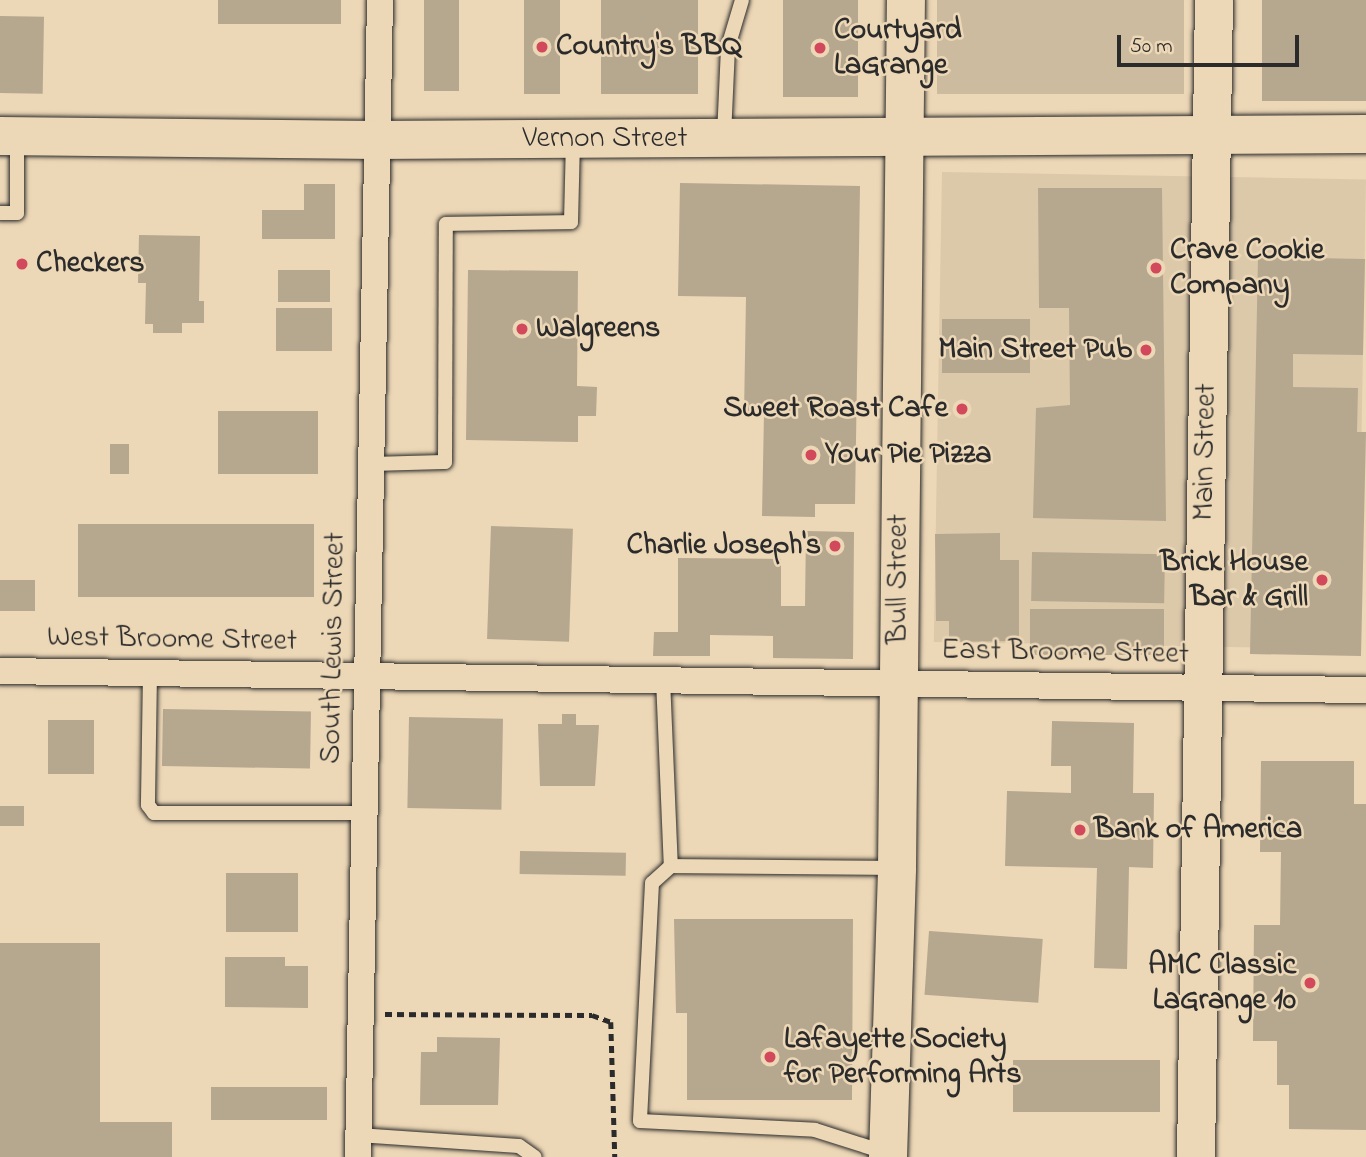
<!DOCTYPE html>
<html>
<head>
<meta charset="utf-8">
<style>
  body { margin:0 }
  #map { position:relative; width:1366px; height:1157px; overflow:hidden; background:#ecd7b6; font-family:"Indie Flower",sans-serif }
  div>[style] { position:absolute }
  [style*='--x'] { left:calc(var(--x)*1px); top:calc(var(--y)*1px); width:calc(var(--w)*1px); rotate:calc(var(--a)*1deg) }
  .built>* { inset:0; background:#dcc9aa; transform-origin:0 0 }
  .green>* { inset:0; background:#cdbba0; transform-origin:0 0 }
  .building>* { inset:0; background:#b6a78f; transform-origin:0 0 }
  .path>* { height:4.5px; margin-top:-2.25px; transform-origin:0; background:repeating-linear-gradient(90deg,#2b2b2b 0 7px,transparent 0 12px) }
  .roads { filter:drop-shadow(0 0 2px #2b2b2b) drop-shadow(0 0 2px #2b2b2b) }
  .lane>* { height:14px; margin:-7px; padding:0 7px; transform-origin:7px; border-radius:7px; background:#ecd7b6 }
  .street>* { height:26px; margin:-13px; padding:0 13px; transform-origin:13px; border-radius:13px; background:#ecd7b6 }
  .secondary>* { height:38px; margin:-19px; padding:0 19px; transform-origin:19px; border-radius:19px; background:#ecd7b6 }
  .primary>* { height:38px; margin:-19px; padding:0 19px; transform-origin:19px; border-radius:19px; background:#ecd7b6 }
  .dots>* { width:19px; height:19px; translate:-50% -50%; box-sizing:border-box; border:4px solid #ecd7b6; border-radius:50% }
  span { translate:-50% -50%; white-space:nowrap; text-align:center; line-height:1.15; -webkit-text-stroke:5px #ecd7b6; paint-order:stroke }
  .poi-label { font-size:30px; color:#2b2b2b; font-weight:700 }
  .left { translate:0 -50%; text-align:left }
  .right { translate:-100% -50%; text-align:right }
  .street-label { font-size:30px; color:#2b2b2b }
  .scale { position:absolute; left:1117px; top:35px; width:182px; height:32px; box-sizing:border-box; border:4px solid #2b2b2b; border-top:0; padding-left:9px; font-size:21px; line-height:24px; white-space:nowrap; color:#2b2b2b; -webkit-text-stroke:5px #ecd7b6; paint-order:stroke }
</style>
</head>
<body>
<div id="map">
  <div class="built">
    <div style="left:942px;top:172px;width:424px;height:470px;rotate:1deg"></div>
  </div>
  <div class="green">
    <div style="left:937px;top:0;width:247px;height:94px"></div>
  </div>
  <div class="building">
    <div style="left:218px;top:0;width:123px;height:24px"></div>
    <div style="left:424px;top:0;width:35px;height:91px"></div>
    <div style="left:524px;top:0;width:36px;height:94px"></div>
    <div style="left:601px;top:0;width:97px;height:94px"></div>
    <div style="left:783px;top:0;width:75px;height:97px"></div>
    <div style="left:1262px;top:0;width:104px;height:101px"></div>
    <div style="left:0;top:16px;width:44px;height:77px;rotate:1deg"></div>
    <div style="clip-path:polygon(680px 183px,860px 186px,855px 504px,815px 504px,815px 517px,762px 516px,764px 414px,744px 414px,746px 297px,678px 296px)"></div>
    <div style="clip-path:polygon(304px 184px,335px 184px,335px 239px,262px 239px,262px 210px,304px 210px)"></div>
    <div style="clip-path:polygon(1038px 188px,1162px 188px,1166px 521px,1033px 518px,1036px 408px,1070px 405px,1069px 308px,1039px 308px)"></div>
    <div style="clip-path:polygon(139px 235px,200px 236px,199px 301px,204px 301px,204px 323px,182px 323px,182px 333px,153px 333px,153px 324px,145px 324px,146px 283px,138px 283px)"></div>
    <div style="clip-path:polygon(1258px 257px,1365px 259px,1363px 355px,1293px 354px,1293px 387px,1358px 388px,1357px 432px,1366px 432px,1361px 656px,1250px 654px)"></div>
    <div style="left:278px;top:270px;width:52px;height:32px"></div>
    <div style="clip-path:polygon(468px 270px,578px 271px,577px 386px,597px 387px,596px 416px,578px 416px,578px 442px,466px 440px)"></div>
    <div style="left:276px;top:308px;width:56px;height:43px"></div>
    <div style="left:942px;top:319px;width:88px;height:54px"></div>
    <div style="left:218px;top:411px;width:100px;height:63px"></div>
    <div style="left:110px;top:444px;width:19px;height:30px"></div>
    <div style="left:78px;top:524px;width:236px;height:73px"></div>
    <div style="left:491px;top:526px;width:82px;height:113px;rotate:2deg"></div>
    <div style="clip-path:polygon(806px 531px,854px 532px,853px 659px,773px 658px,773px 636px,710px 635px,710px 656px,653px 656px,654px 632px,678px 632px,678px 558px,781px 559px,781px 606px,805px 606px)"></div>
    <div style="clip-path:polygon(1000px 533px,1000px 560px,1019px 560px,1019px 641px,949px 642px,949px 621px,936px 621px,935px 534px)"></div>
    <div style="left:1032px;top:552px;width:133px;height:49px;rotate:1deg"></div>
    <div style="left:0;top:580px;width:35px;height:31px"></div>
    <div style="left:1030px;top:609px;width:134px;height:46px"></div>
    <div style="left:163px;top:709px;width:148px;height:57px;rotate:1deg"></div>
    <div style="clip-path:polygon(562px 714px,576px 714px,576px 725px,599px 725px,595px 786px,540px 786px,538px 724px,562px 724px)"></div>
    <div style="left:409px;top:717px;width:94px;height:91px;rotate:1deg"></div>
    <div style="left:48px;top:720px;width:46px;height:54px"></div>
    <div style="clip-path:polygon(1052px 721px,1134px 723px,1133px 793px,1154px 793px,1153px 868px,1129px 867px,1127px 969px,1094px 968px,1097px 868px,1005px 866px,1007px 791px,1071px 793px,1071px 766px,1051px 766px)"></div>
    <div style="clip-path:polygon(1261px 761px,1354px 761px,1354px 804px,1366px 804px,1366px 1130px,1289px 1129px,1289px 1085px,1277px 1085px,1277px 1041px,1253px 1041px,1254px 925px,1280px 925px,1281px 852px,1260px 852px)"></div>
    <div style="left:0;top:806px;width:24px;height:20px"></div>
    <div style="left:520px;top:851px;width:106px;height:23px;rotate:1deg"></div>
    <div style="left:226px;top:873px;width:72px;height:59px"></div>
    <div style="clip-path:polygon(674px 919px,853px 919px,852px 1100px,687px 1100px,687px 1013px,676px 1013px)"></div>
    <div style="left:929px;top:931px;width:114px;height:64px;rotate:4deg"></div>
    <div style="clip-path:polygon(0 943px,100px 943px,100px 1122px,172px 1122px,172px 1157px,0 1157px)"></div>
    <div style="clip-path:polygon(225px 957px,285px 957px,285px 966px,308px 966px,308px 1008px,225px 1007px)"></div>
    <div style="clip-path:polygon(437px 1037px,500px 1038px,498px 1105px,420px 1105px,421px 1052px,437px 1052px)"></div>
    <div style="left:1013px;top:1060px;width:147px;height:52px"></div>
    <div style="left:211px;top:1087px;width:116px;height:33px"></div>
  </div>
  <div class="path">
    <div style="--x:385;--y:1014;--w:207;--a:0.3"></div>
    <div style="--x:592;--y:1015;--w:20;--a:20"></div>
    <div style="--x:611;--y:1022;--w:135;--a:88.3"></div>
  </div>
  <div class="roads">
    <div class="lane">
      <div style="--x:724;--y:136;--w:89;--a:-87.4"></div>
      <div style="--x:728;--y:47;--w:49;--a:-73.4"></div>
      <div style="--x:0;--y:213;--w:17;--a:0"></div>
      <div style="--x:17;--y:213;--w:77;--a:-90"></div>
      <div style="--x:370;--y:464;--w:75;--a:-1.5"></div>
      <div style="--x:445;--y:462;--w:238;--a:-89.8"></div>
      <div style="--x:446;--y:224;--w:125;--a:-0.9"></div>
      <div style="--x:571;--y:222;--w:82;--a:-88.6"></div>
      <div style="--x:150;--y:673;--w:132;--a:90.9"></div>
      <div style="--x:148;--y:805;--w:10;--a:53"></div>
      <div style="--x:154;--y:813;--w:210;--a:0"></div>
      <div style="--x:663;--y:679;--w:187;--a:87.6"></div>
      <div style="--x:671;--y:866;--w:25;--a:138"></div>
      <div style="--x:652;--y:883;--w:238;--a:92.9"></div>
      <div style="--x:640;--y:1121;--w:175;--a:2.9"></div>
      <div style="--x:815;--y:1130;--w:76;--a:17.7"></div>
      <div style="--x:671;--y:866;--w:223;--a:0.5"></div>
      <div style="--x:358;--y:1135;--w:161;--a:3.9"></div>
      <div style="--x:519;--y:1146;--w:19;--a:35"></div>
    </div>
    <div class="street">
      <div style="--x:0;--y:671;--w:1366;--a:0.8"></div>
      <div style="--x:358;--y:1157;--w:1157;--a:-88.91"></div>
    </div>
    <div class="secondary">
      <div style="--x:888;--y:1157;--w:289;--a:-88.2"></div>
      <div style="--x:897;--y:868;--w:868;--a:-89.41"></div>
      <div style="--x:1196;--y:1157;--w:1157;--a:-89.11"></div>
    </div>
    <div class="primary">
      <div style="--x:0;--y:136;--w:376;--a:0.6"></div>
      <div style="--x:376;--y:140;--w:990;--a:-0.35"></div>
    </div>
  </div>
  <div class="dots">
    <div style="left:542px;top:47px;background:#d1495b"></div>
    <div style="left:820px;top:48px;background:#d1495b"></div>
    <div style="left:22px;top:264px;background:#d1495b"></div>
    <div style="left:1156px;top:268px;background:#d1495b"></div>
    <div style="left:522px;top:329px;background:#d1495b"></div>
    <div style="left:1146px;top:350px;background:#d1495b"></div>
    <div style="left:962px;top:409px;background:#d1495b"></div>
    <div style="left:811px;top:455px;background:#d1495b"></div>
    <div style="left:835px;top:546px;background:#d1495b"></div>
    <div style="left:1322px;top:580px;background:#d1495b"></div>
    <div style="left:1080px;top:830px;background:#d1495b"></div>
    <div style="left:1310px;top:983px;background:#d1495b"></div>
    <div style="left:770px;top:1057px;background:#d1495b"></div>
  </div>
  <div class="poi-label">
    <span class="left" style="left:834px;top:48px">Courtyard<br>LaGrange</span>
    <span class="left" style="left:556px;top:47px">Country's BBQ</span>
    <span class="left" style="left:1170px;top:268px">Crave Cookie<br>Company</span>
    <span class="left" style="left:36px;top:264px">Checkers</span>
    <span class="left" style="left:536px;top:329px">Walgreens</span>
    <span class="right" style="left:1132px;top:350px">Main Street Pub</span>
    <span class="right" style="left:948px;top:409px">Sweet Roast Cafe</span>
    <span class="left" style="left:825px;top:455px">Your Pie Pizza</span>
    <span class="right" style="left:821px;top:546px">Charlie Joseph's</span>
    <span class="right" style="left:1308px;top:580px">Brick House<br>Bar &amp; Grill</span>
    <span class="left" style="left:1094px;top:830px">Bank of America</span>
    <span class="right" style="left:1296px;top:983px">AMC Classic<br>LaGrange 10</span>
    <span class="left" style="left:784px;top:1057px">Lafayette Society<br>for Performing Arts</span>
  </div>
  <div class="street-label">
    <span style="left:605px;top:139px">Vernon Street</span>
    <span style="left:1206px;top:452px;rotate:-89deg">Main Street</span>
    <span style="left:899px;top:579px;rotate:-90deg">Bull Street</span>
    <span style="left:172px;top:640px;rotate:1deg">West Broome Street</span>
    <span style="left:334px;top:648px;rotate:-89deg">South Lewis Street</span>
    <span style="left:1065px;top:653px;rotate:1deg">East Broome Street</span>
  </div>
  <div class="scale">50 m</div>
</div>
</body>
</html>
